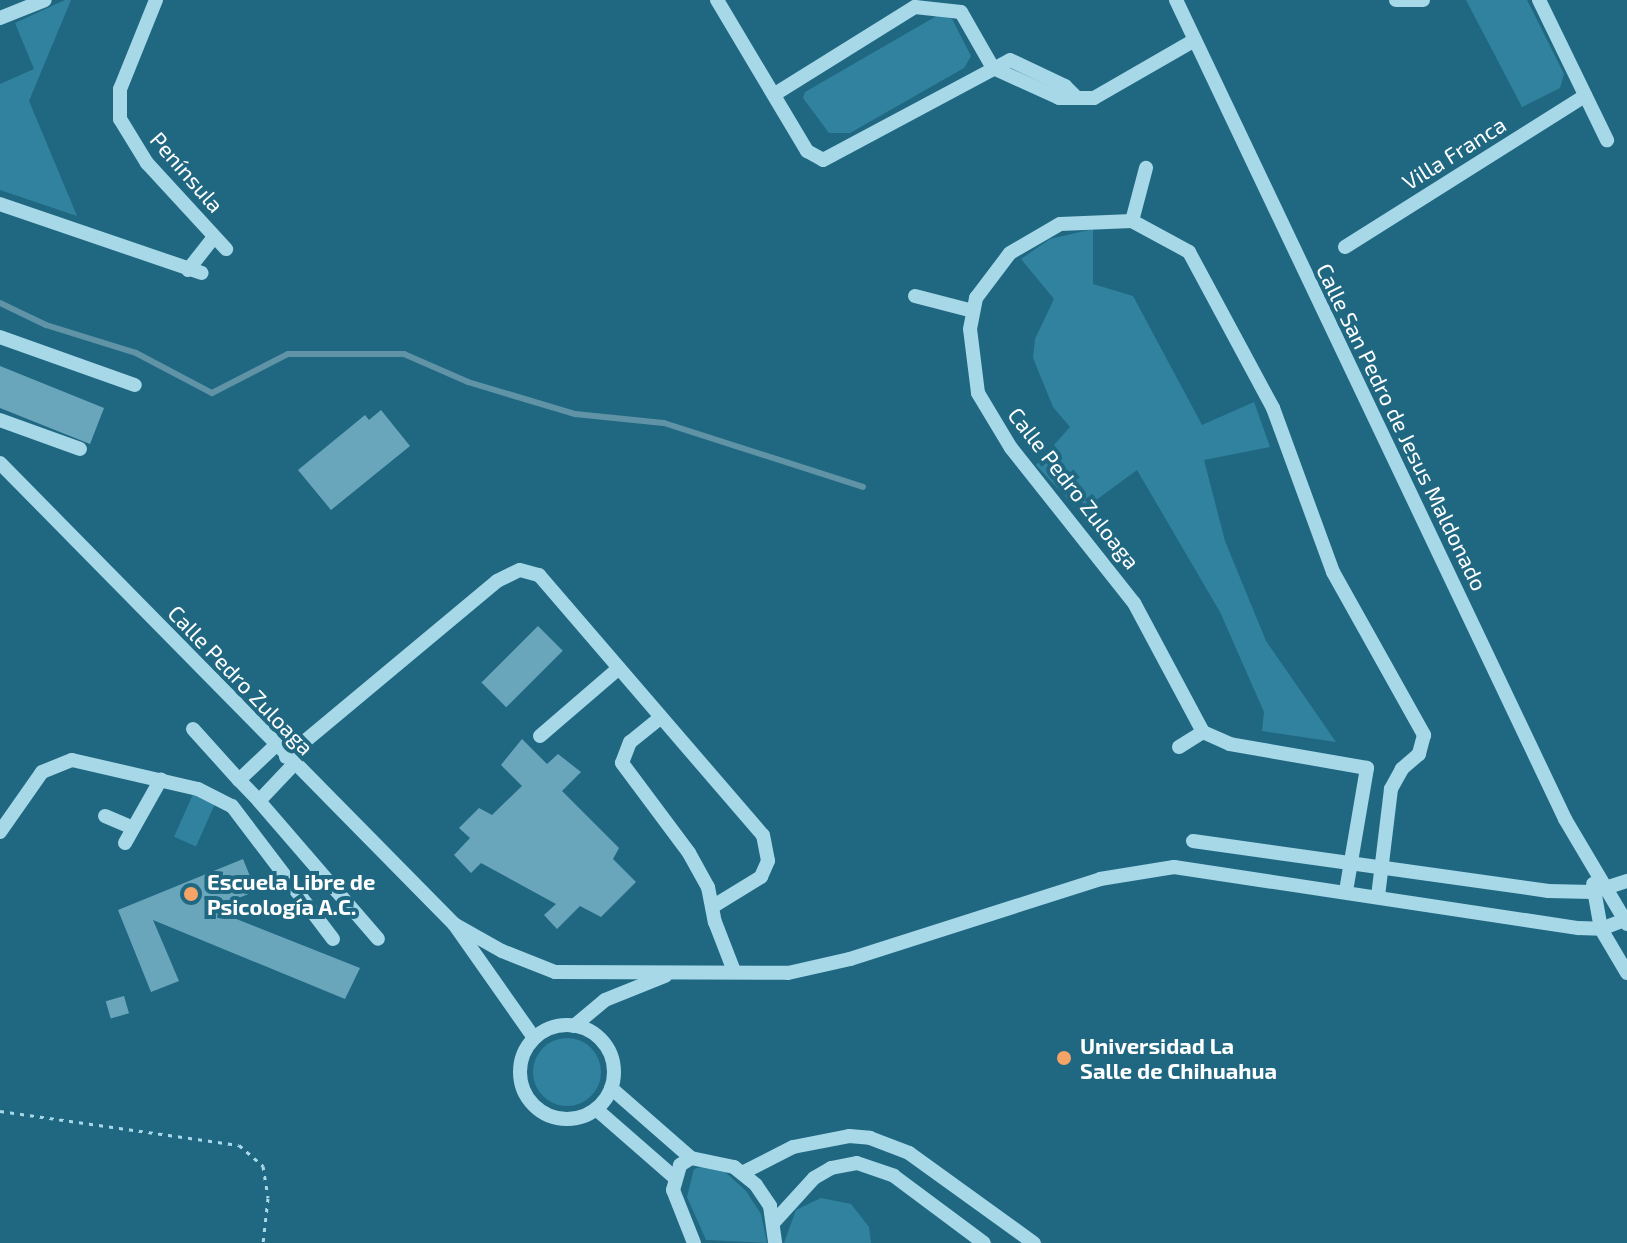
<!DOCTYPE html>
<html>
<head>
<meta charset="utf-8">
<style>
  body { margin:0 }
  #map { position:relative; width:1627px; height:1243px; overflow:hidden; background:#206882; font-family:"Exo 2",sans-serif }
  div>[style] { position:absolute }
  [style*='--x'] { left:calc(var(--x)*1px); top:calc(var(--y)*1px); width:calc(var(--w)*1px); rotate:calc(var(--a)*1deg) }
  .green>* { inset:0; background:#30829f; transform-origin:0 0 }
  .round { border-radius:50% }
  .stream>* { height:6px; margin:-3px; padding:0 3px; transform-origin:3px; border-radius:3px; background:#6093a5 }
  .building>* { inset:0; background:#6aa6bb; transform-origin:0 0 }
  .path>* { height:3px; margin-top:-1.5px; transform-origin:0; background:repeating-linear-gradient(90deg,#a7d8e8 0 4px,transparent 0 10px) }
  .minor>* { height:14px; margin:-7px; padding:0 7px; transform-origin:7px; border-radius:7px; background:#a7d8e8 }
  .minor>.ring { margin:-7px; padding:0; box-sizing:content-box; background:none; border:14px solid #a7d8e8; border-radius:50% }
  .dots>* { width:22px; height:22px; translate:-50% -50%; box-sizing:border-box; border:4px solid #206882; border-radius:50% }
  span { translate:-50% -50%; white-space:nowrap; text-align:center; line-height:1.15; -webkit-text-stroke:8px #206882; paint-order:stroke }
  .street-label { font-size:22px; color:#fff }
  .poi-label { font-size:22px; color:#fff; font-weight:700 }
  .left { translate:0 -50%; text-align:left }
</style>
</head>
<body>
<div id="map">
  <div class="green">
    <div style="clip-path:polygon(65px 0,71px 0,29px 101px,77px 216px,0 190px,0 84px,34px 69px,15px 23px)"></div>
    <div style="clip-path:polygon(1466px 0,1527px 0,1564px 74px,1560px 88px,1522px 107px)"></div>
    <div style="clip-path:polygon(940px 14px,952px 19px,971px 56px,964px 68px,850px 133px,829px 133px,803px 98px,805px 92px)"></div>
    <div style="clip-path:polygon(1093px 229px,1093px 284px,1133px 296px,1202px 425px,1254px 402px,1270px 447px,1204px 460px,1225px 541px,1266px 641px,1336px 742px,1262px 731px,1264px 712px,1220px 612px,1137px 470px,1080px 512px,1036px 465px,1070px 427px,1053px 407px,1033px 358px,1035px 339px,1054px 299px,1021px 259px,1050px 239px)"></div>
    <div style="left:194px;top:792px;width:24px;height:49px;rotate:24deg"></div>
    <div class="round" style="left:533px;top:1038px;width:68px;height:68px"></div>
    <div style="clip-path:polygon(705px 1166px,724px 1171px,746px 1191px,761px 1214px,767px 1243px,706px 1240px,687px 1197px,694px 1169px)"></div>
    <div style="clip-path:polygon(821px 1198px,851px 1204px,869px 1227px,871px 1243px,784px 1243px,796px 1210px)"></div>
  </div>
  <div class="stream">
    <div style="--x:0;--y:303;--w:51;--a:25.6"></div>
    <div style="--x:46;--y:325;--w:94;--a:17.3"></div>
    <div style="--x:136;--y:353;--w:86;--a:27.8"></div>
    <div style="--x:212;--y:393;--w:85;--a:-27.2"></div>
    <div style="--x:288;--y:354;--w:116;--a:0"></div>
    <div style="--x:404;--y:354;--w:70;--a:23.6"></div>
    <div style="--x:468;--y:382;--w:112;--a:16.7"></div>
    <div style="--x:575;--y:414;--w:89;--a:5.8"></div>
    <div style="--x:664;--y:423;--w:209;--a:17.8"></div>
  </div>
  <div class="building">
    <div style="clip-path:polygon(0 366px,104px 408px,90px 444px,0 408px)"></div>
    <div style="clip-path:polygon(381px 410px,410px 446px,331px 510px,298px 470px,365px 415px,369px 420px)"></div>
    <div style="left:538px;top:626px;width:35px;height:80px;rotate:45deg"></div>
    <div style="clip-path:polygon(522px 739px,547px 764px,558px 754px,581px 772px,562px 791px,619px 848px,613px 859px,636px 882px,601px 917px,580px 906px,557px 929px,544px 915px,556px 904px,481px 863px,471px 873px,454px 855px,470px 838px,459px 828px,479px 808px,492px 815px,522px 786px,501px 765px)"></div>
    <div style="clip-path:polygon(243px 859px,256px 891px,211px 909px,360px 968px,345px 999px,153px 920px,179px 981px,151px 992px,118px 910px)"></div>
    <div style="left:124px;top:996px;width:18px;height:19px;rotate:74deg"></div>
  </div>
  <div class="path">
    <div style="--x:0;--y:1111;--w:241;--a:8.1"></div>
    <div style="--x:239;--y:1145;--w:32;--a:41"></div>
    <div style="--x:263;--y:1166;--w:32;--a:81"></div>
    <div style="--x:268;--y:1198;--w:45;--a:96.3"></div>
  </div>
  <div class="minor">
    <div style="--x:156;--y:0;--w:96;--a:112"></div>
    <div style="--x:120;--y:89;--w:30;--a:90"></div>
    <div style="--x:120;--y:119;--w:52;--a:58.5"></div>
    <div style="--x:147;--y:163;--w:117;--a:47.4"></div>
    <div style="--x:717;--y:0;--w:176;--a:59.2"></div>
    <div style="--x:807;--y:151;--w:18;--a:29"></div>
    <div style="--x:823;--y:160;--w:212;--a:-28.1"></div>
    <div style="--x:1010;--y:60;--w:61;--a:25.3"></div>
    <div style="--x:1065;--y:86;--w:17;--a:45"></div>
    <div style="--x:1176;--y:0;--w:907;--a:64.59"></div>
    <div style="--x:1565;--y:819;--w:122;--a:59.4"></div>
    <div style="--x:1396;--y:0;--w:27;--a:0"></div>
    <div style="--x:1539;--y:0;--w:156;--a:64.1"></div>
    <div style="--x:0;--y:18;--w:48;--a:-21.8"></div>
    <div style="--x:775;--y:94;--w:165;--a:-31.9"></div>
    <div style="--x:915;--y:7;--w:46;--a:6.2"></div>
    <div style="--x:961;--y:12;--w:64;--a:60.3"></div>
    <div style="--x:993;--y:68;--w:72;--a:24.4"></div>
    <div style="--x:1059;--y:98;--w:35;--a:0"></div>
    <div style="--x:1094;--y:98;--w:116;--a:-29.9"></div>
    <div style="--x:0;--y:204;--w:213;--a:18.9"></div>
    <div style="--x:1132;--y:221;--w:55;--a:-75.2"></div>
    <div style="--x:1345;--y:247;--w:284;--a:-32.2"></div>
    <div style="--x:188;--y:270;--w:42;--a:-51.8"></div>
    <div style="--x:915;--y:296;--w:60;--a:14.5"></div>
    <div style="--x:0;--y:337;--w:143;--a:19.6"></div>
    <div style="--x:0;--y:420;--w:85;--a:19.9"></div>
    <div style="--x:0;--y:463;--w:647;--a:45.44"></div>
    <div style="--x:454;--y:924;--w:139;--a:54.9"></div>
    <div style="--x:660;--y:718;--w:38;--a:141"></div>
    <div style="--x:630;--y:742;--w:22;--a:111"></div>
    <div style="--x:622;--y:763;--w:112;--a:53.3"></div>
    <div style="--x:689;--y:853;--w:39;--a:61"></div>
    <div style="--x:708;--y:887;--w:36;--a:79"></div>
    <div style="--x:715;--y:922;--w:53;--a:68.8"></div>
    <div style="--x:193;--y:729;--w:69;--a:48"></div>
    <div style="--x:239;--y:780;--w:50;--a:-43.4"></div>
    <div style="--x:540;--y:736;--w:104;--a:-40.7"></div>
    <div style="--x:1179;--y:747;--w:28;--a:-32"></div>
    <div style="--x:286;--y:757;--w:275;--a:-39.8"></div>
    <div style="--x:497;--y:581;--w:25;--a:-26"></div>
    <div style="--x:520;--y:570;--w:20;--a:15"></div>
    <div style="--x:539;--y:575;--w:343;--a:49.3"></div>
    <div style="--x:763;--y:835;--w:26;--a:79"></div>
    <div style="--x:768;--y:861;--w:17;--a:114"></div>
    <div style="--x:761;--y:877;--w:57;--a:148.5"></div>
    <div style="--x:239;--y:780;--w:29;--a:46"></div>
    <div style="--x:259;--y:801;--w:50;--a:-46.6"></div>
    <div style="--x:259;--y:801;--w:182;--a:49.2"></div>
    <div style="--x:105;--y:816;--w:30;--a:23"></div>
    <div style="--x:0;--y:832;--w:73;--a:-55"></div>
    <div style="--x:42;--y:772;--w:32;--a:-22"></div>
    <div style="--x:72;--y:760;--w:129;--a:13"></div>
    <div style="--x:198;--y:789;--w:38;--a:27"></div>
    <div style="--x:232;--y:806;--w:167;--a:52.8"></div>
    <div style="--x:1193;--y:841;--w:359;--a:8"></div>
    <div style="--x:1548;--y:891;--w:45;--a:1.3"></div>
    <div style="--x:1593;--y:892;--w:36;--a:-18"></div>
    <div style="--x:125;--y:843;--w:73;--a:-60.6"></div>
    <div style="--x:1593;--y:884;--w:46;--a:79.9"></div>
    <div style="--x:1601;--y:929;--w:51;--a:59.4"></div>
    <div style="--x:1346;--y:891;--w:125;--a:-80.3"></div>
    <div style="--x:1367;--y:768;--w:139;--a:-170.1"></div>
    <div style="--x:1230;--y:744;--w:30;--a:-156"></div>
    <div style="--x:1203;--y:732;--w:146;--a:-118.1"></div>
    <div style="--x:1134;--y:603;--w:198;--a:-128.4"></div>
    <div style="--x:1011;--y:448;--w:64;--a:-121"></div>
    <div style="--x:978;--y:393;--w:64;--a:-97.1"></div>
    <div style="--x:970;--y:329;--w:32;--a:-79"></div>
    <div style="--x:976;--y:298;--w:56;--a:-52.9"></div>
    <div style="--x:1010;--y:253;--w:58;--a:-30.1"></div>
    <div style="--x:1060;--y:224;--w:72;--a:-2.4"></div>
    <div style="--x:1132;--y:221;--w:65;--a:28.5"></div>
    <div style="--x:1189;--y:252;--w:177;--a:61.7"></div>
    <div style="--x:1273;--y:408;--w:175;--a:69.9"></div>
    <div style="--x:1333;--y:572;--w:187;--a:60.8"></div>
    <div style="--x:1424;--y:735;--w:20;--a:105"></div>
    <div style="--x:1419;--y:754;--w:23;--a:139"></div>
    <div style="--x:1402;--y:769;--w:23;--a:119"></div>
    <div style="--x:1391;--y:789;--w:108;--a:96.9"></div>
    <div style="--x:454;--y:924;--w:55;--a:29.4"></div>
    <div style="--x:502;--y:951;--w:57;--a:21.6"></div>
    <div style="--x:555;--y:972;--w:233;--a:0.2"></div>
    <div style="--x:788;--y:973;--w:64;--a:-12.7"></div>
    <div style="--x:850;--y:959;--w:262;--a:-17.7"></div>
    <div style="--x:1100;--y:879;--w:75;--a:-9.2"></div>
    <div style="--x:1174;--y:867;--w:409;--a:8.6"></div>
    <div style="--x:1578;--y:928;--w:23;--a:2"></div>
    <div style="--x:1601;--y:929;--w:28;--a:-21"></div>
    <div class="ring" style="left:520px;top:1025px;width:80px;height:80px"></div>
    <div style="--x:574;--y:1026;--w:40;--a:-40"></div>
    <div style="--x:605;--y:1000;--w:65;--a:-21.8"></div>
    <div style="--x:611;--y:1088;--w:106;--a:41.2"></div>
    <div style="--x:596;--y:1109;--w:103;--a:41.1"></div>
    <div style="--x:744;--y:1172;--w:55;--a:-27"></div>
    <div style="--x:793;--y:1147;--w:57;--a:-11.1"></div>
    <div style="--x:849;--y:1136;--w:21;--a:5"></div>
    <div style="--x:870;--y:1138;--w:42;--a:21"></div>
    <div style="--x:909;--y:1153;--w:154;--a:35.8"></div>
    <div style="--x:774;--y:1222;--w:59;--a:-47.7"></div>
    <div style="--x:814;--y:1178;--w:20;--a:-30"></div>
    <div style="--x:831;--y:1168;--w:26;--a:-11"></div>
    <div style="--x:857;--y:1163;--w:39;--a:19"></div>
    <div style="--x:894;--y:1176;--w:112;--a:36.7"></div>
    <div style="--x:694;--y:1243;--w:57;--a:-111.6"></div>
    <div style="--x:673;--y:1190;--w:26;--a:-74"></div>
    <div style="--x:680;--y:1165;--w:13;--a:-32"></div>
    <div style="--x:691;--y:1158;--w:44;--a:11.8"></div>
    <div style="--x:734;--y:1167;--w:28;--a:39"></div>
    <div style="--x:756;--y:1185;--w:25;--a:56"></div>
    <div style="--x:770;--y:1206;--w:37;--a:82"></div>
  </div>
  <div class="dots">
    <div style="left:191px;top:894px;background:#f6a368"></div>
    <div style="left:1064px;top:1058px;background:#f6a368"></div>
  </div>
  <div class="street-label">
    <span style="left:1454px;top:153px;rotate:-32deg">Villa Franca</span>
    <span style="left:187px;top:172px;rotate:49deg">Península</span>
    <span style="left:1402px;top:427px;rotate:64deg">Calle San Pedro de Jesus Maldonado</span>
    <span style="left:1074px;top:488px;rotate:52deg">Calle Pedro Zuloaga</span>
    <span style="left:241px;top:680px;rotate:46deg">Calle Pedro Zuloaga</span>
  </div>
  <div class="poi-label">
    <span class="left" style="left:207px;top:894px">Escuela Libre de<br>Psicología A.C.</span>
    <span class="left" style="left:1080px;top:1058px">Universidad La<br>Salle de Chihuahua</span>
  </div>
</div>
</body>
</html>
